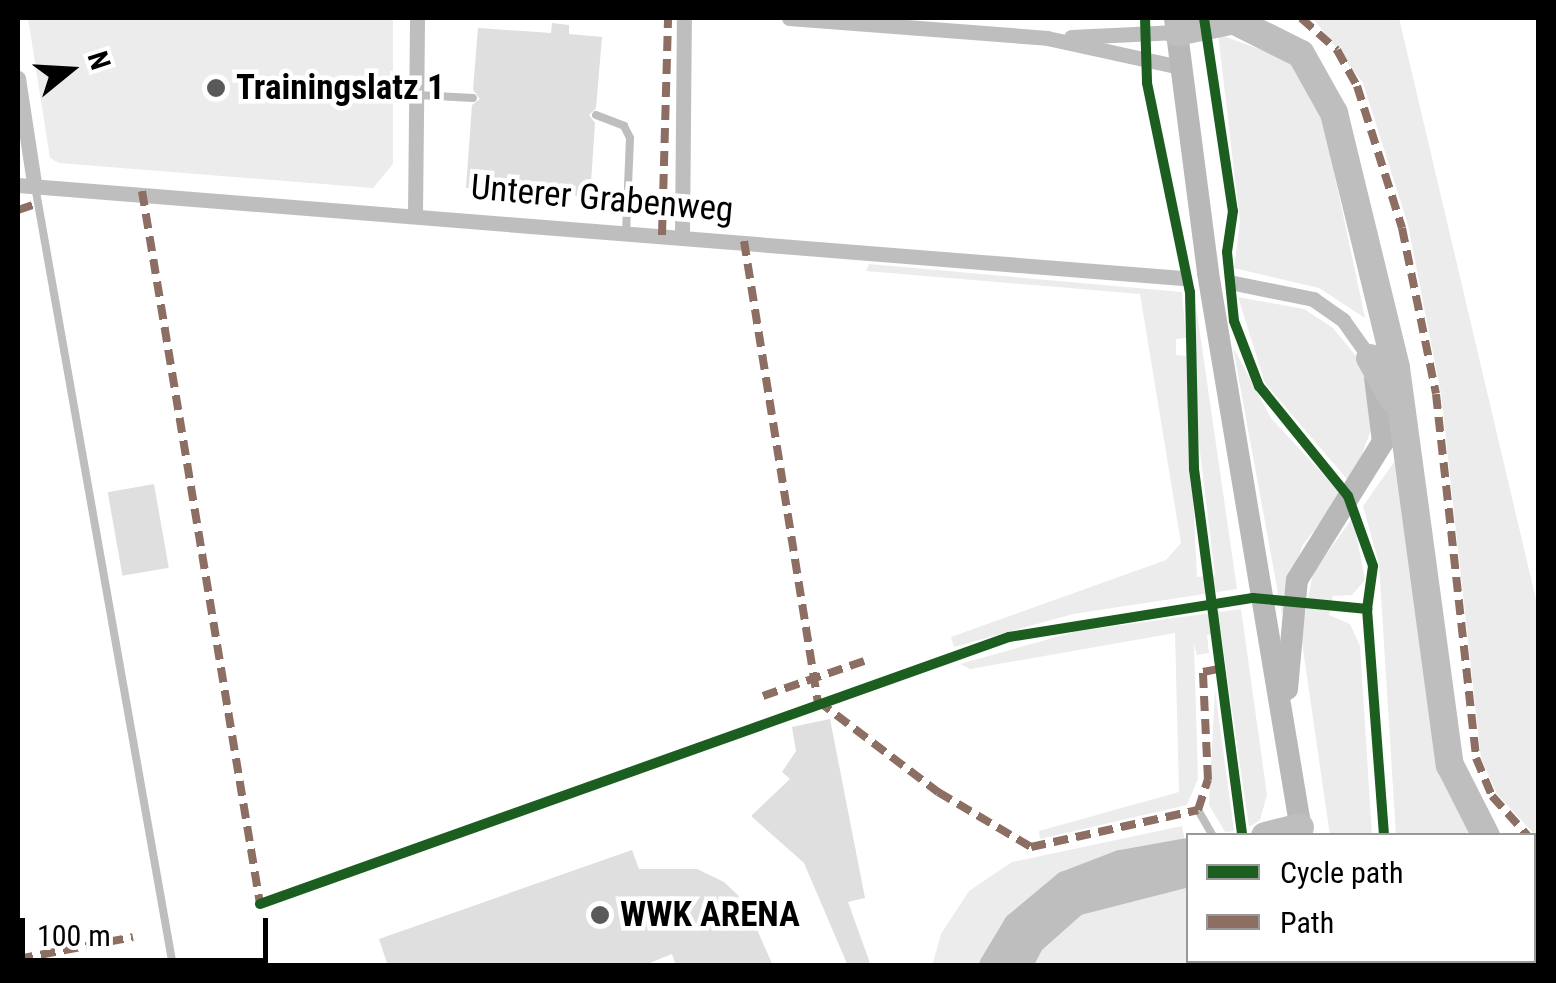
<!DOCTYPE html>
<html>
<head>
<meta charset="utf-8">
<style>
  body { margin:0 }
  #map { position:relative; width:1556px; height:983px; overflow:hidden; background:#fff; font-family:"Roboto Condensed",sans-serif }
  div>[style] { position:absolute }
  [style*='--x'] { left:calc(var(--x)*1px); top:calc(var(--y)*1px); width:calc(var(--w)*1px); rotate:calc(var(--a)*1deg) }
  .green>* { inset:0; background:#ececec }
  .building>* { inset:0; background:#dfdfdf; transform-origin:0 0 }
  .lane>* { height:8px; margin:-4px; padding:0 4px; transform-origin:4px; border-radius:4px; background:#bebebe }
  .street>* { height:15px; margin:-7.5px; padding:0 7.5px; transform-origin:7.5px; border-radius:7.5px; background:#bebebe }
  .secondary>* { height:22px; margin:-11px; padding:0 11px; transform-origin:11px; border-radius:11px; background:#b8b8b8 }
  .highway>* { height:28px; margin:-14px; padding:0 14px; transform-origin:14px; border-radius:14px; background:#bebebe }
  .quiet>* { height:8px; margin-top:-4px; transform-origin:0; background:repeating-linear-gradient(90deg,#8d6e63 0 15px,transparent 0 23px) }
  .cycleway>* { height:10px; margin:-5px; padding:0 5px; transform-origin:5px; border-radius:5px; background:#1b5e20 }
  .dots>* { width:28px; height:28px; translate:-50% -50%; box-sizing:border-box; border:5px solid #fff; border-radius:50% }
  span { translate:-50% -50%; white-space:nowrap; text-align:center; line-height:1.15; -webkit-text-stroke:9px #fff; paint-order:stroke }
  .poi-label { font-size:35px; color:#000; font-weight:700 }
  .left { translate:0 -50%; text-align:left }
  .street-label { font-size:35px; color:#000 }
  .frame { position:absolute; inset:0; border:20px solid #000; pointer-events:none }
  .legend { position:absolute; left:1186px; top:833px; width:350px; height:130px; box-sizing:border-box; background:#fff; border:2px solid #999; margin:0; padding:12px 18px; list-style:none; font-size:30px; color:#000 }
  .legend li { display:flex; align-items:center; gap:20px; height:50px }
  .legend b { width:50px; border:2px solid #999 }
  .north { position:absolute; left:20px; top:20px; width:100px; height:100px; -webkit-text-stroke:8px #fff; paint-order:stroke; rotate:72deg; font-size:28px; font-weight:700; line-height:40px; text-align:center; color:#000 }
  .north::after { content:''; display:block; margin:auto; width:35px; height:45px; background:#000; clip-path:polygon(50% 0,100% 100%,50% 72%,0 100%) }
  .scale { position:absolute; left:20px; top:918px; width:248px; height:45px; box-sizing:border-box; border:5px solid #000; border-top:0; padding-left:12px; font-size:30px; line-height:35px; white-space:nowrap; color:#000; -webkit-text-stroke:8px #fff; paint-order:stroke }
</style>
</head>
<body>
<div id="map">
  <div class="green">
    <div style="clip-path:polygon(28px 18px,393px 18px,393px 164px,373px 188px,59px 163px,50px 158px)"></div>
    <div style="clip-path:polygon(1313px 18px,1399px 18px,1538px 608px,1538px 838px,1497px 794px,1481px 758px,1441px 394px,1408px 225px,1363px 83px)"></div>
    <div style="clip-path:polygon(1218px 34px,1289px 60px,1320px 106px,1365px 318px,1319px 288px,1234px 268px,1240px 222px)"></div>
    <div style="clip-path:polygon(869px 264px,1182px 292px,1186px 338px,1176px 339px,1176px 355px,1186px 356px,1197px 577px,1215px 575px,1196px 419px,1196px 306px,1237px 589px,1073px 614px,954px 647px,951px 637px,1166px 560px,1181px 543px,1140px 294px,866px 271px)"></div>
    <div style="clip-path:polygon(1238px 297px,1304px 309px,1333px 328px,1360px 361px,1375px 419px,1351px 484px,1265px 383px)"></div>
    <div style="clip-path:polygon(1233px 347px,1271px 418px,1342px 495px,1302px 546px,1282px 615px)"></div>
    <div style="clip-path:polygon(1397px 458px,1439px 762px,1473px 835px,1396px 835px,1379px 564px,1363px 506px)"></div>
    <div style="clip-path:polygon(1353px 517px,1365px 580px,1352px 595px,1333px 596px,1329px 615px,1350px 624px,1360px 646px,1372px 835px,1330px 836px,1301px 635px,1313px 573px)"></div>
    <div style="clip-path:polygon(1241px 609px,1267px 795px,1260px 820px,1249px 827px,1221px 633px,1207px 635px,1209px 653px,1197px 655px,1194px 644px,1198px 779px,1187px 805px,1040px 839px,1039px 831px,1179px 792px,1175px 633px,970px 669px,960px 664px,1078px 631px)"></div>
    <div style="clip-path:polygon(1215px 690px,1234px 831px,1225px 832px,1209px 805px)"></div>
    <div style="clip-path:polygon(1182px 826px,1187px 852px,993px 965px,932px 966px,941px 934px,969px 891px,1012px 862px)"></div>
    <div style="clip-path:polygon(1188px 882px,1188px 960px,1258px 965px,1027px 966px,1079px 911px)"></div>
    <div style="clip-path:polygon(1534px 886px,1538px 965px,1396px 966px,1534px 960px)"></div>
  </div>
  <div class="building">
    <div style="clip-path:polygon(552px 23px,569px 25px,569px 34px,602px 37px,596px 108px,589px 115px,595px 123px,590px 197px,466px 188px,472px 105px,480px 99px,473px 90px,478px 28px,551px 33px)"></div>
    <div style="left:154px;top:484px;width:85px;height:47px;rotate:80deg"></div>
    <div style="clip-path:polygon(830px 719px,865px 898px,848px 902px,871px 966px,848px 966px,804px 863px,751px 816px,790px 779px,782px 772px,796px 751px,792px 727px)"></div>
    <div style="clip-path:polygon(632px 850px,639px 869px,697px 869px,724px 882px,745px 902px,773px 966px,676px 966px,672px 954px,642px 966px,388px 966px,379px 939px)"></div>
  </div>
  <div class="lane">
    <div style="--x:417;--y:95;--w:56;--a:3.1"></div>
    <div style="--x:596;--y:115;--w:30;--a:21"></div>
    <div style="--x:624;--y:126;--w:13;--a:63"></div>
    <div style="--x:630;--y:138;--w:94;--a:92.4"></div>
    <div style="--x:35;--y:186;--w:792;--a:79.97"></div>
    <div style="--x:1198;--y:810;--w:30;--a:60"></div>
  </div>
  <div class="street">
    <div style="--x:789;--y:18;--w:259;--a:4.4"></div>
    <div style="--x:1047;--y:38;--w:136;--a:12.3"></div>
    <div style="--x:1071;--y:37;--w:106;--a:-2.7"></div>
    <div style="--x:18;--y:78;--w:105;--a:81.3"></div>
    <div style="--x:18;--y:185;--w:1168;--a:4.57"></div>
    <div style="--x:415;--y:214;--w:196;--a:-89.4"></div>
    <div style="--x:682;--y:236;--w:218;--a:-89.5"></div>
    <div style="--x:1234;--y:283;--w:81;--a:11.4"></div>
    <div style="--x:1313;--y:299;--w:37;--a:35"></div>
    <div style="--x:1343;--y:320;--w:47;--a:54.6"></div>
  </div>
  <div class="secondary">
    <div style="--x:1175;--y:18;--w:257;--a:82.6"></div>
    <div style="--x:1208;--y:273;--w:571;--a:80.52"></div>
    <div style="--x:1287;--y:689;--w:109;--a:-84.8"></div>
    <div style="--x:1297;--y:580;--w:163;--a:-58.1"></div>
    <div style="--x:1383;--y:442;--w:64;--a:-97.1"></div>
    <div style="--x:1325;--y:960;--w:6;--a:90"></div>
  </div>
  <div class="highway">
    <div style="--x:1229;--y:18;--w:80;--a:26.6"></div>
    <div style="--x:1301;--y:54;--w:68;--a:60.8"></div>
    <div style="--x:1334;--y:113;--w:262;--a:76.3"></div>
    <div style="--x:1396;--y:368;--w:401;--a:82.3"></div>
    <div style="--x:1450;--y:765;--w:80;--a:63.1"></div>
    <div style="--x:1177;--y:32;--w:59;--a:-11.7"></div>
    <div style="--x:1370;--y:358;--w:47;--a:60.7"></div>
    <div style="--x:1265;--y:836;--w:36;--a:-14"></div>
    <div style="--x:1534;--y:875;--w:5;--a:37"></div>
    <div style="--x:993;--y:966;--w:47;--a:-59"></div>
    <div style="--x:1017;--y:926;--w:64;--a:-39.9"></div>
    <div style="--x:1066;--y:885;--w:59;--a:-20.9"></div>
    <div style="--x:1121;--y:864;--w:68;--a:-10.2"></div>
    <div style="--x:1018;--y:966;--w:28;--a:-63"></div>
    <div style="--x:1031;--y:941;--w:59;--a:-41.6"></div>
    <div style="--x:1075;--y:902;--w:117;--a:-14.4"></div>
  </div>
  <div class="quiet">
    <div style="--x:1301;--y:18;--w:48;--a:41.6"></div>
    <div style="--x:1337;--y:50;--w:41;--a:60.9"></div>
    <div style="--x:1357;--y:86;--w:149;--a:72.4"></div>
    <div style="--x:1402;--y:228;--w:169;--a:78.4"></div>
    <div style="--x:1436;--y:394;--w:366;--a:83.7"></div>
    <div style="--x:1476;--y:758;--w:41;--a:67.2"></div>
    <div style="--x:1492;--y:796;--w:54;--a:48"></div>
    <div style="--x:142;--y:191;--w:723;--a:80.6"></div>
    <div style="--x:260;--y:904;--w:7;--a:-16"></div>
    <div style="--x:18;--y:210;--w:21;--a:-19"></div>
    <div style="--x:662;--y:235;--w:217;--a:-88.4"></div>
    <div style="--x:744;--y:241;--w:466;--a:80.9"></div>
    <div style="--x:818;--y:701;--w:151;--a:37.2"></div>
    <div style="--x:938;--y:792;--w:108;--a:30.6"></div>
    <div style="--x:1031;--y:847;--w:171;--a:-12.5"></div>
    <div style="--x:1198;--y:810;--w:32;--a:-72"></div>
    <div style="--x:1208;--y:780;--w:108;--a:-92.7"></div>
    <div style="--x:1203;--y:672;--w:15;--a:-11"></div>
    <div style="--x:763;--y:696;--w:107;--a:-19.1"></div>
    <div style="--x:18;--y:959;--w:117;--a:-10.8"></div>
    <div style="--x:1263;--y:960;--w:6;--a:72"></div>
    <div style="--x:1383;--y:966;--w:6;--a:-90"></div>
  </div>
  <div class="cycleway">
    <div style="--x:1145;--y:18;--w:65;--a:88.2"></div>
    <div style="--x:1147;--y:83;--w:213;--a:78.4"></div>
    <div style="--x:1190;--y:292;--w:177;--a:88.7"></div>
    <div style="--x:1194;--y:469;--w:370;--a:82.5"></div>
    <div style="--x:1204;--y:18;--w:195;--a:81.5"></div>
    <div style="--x:1233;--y:211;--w:41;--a:98.3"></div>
    <div style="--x:1227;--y:252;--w:69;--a:84.2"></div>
    <div style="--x:1234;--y:321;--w:70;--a:69"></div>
    <div style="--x:1259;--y:386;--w:141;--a:51"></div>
    <div style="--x:1348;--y:496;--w:74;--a:70.3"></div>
    <div style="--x:1373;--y:566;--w:43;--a:97.9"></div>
    <div style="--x:1367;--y:609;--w:228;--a:85.7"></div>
    <div style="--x:260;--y:904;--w:795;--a:-19.62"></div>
    <div style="--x:1009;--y:637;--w:247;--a:-9.1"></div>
    <div style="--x:1253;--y:598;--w:115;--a:5.5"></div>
  </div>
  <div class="dots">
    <div style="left:216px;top:88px;background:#595959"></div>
    <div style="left:600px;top:915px;background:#595959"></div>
  </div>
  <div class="poi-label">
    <span class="left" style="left:236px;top:88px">Trainingslatz 1</span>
    <span class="left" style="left:620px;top:915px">WWK ARENA</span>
  </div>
  <div class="street-label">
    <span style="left:602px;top:199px;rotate:5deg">Unterer Grabenweg</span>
  </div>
  <div class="frame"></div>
  <ul class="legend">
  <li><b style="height:12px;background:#1b5e20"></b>Cycle path</li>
  <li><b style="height:12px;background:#8d6e63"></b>Path</li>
  </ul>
  <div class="north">N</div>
  <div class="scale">100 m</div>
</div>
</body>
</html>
